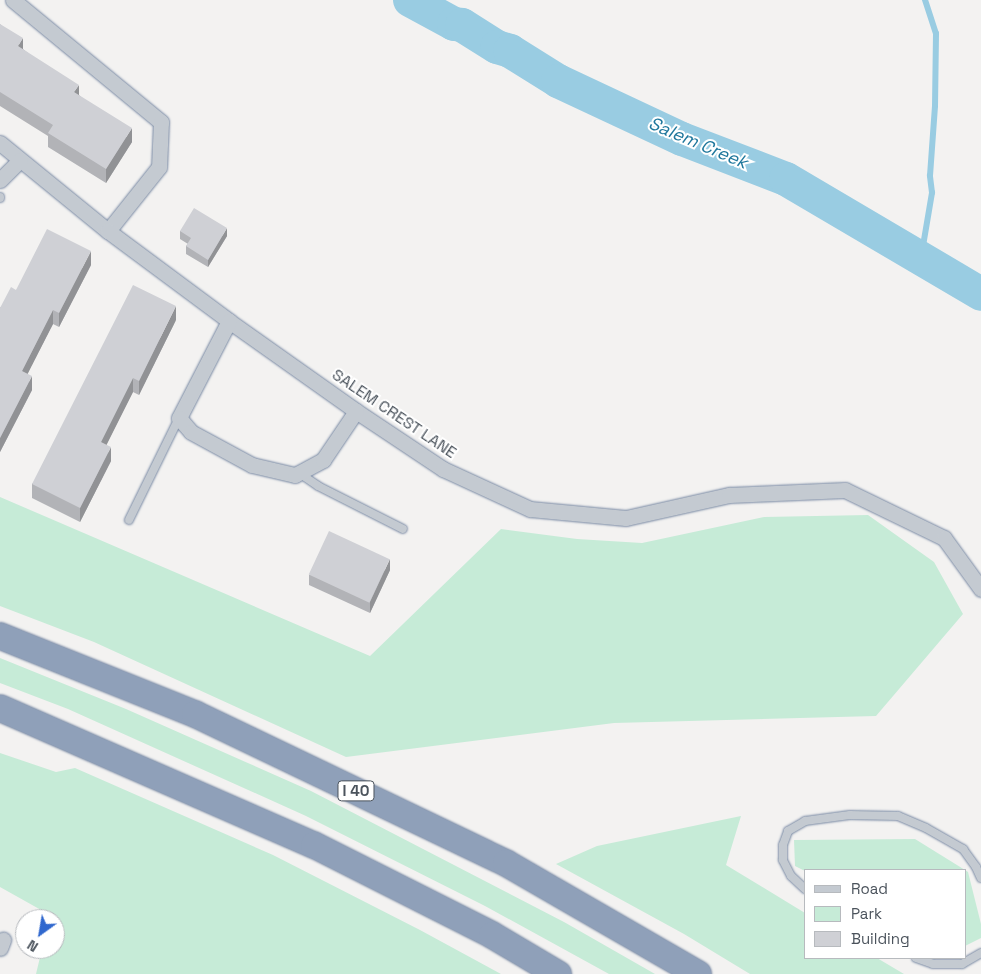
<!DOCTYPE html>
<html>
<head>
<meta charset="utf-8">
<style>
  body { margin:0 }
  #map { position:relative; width:981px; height:974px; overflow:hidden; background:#f3f2f1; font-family:"Space Grotesk",sans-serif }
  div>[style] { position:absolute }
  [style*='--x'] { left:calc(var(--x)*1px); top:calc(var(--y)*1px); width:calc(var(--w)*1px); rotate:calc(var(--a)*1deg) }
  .green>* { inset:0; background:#c6ebd7 }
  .stream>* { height:5.5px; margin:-2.75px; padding:0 2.75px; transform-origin:2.75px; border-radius:2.75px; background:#99cce2 }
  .river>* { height:34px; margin:-17px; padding:0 17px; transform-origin:17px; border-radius:17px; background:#99cce2 }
  .roads { filter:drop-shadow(0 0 1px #7b8ba5) drop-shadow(0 0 1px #7b8ba5) }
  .service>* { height:8px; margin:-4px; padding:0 4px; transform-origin:4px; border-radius:4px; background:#c4cad1 }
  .minor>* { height:15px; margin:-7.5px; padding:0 7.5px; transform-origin:7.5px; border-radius:7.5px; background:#c4cad1 }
  .motorway>* { height:26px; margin:-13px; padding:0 13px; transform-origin:13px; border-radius:13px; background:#8fa0b9 }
  .wall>* { inset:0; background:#b2b3b7 }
  .shaded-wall>* { inset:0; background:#919295 }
  .building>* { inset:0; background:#cfd0d5; transform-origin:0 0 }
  span { translate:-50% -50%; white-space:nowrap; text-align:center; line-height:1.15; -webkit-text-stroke:4px #fff; paint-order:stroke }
  .shield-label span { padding:1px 4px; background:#fff; border:1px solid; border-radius:4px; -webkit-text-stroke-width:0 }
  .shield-label { font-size:15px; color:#4b535c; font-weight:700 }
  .street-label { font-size:16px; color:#4b535c }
  .water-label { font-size:18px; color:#1f779c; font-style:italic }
  .legend { position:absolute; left:804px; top:869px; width:162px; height:90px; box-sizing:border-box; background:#fff; border:1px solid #b7babe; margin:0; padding:6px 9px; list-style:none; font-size:15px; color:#4b535c }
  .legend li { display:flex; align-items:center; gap:10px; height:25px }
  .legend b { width:25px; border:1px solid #b7babe }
  .north { position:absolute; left:15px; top:909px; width:50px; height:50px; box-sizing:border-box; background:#fff; border:1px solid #b7babe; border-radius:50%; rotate:212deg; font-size:14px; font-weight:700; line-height:20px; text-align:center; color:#4b535c }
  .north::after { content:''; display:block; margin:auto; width:18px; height:22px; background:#3068ce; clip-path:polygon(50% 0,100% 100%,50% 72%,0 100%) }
</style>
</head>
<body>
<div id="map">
  <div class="green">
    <div style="clip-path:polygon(0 497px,370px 656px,501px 529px,577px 539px,642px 543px,764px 517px,868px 515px,934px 562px,963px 614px,876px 716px,614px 723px,346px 757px,94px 642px,0 606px)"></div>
    <div style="clip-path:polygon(0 658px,126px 709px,311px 791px,564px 922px,655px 974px,609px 974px,485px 906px,306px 816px,68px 709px,0 683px)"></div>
    <div style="clip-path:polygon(0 753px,56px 772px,75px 768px,273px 855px,420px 930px,501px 974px,36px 974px,42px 949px,55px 949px,55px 919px,49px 919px,50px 915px,0 887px)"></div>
    <div style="clip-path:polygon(741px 816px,726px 865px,805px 913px,805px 958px,877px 958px,904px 974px,750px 974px,684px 934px,556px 864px,597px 846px)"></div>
    <div style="clip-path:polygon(915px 839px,965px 870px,805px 871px,795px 866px,794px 840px)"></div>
    <div style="clip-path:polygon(965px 870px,968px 872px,981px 924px,981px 938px,965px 946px)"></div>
  </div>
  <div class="stream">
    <div style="--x:921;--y:258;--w:66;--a:-80.4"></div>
    <div style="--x:932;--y:193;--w:17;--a:-97"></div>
    <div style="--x:930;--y:176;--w:70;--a:-85.9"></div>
    <div style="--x:935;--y:106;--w:72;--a:-89.2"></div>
    <div style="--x:936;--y:34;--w:36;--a:-108"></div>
  </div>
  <div class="river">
    <div style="--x:410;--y:0;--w:50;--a:28.6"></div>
    <div style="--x:454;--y:24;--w:8;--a:7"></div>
    <div style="--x:462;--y:25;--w:41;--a:32.2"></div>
    <div style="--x:497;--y:47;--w:14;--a:17"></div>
    <div style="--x:510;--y:51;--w:57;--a:32"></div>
    <div style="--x:558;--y:81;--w:137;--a:25.1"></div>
    <div style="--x:682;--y:139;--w:111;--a:21"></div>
    <div style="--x:786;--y:179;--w:226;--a:30.5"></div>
  </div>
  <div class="roads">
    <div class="service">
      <div style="--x:0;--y:197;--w:1;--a:90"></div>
      <div style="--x:299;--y:473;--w:23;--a:34"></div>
      <div style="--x:318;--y:486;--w:95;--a:26.8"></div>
      <div style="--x:129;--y:520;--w:114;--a:-63.9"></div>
      <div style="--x:805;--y:889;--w:19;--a:-137"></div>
      <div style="--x:791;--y:876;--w:18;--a:-117"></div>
      <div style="--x:783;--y:860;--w:15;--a:-90"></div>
      <div style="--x:783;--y:845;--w:15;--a:-70"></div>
      <div style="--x:788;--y:831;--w:20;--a:-30"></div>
      <div style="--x:805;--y:821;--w:45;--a:-7.6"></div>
      <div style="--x:850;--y:815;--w:48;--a:1.2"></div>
      <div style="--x:898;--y:816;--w:30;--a:23"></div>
      <div style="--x:926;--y:828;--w:43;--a:29.6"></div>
      <div style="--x:963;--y:849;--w:22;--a:54"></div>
      <div style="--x:976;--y:867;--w:12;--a:66"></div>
      <div style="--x:916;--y:958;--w:18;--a:19"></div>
      <div style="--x:933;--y:964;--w:29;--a:0"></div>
      <div style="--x:962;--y:964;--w:22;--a:-30"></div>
    </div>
    <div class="minor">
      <div style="--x:13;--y:0;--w:192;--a:39.5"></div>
      <div style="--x:161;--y:122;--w:45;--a:92.5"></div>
      <div style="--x:159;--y:167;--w:82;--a:128.6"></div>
      <div style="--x:0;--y:143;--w:139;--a:39.2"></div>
      <div style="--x:108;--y:231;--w:151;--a:36.6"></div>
      <div style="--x:229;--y:321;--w:156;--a:35.3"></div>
      <div style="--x:356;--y:411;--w:105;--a:33.7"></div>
      <div style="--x:443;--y:469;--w:96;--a:24.7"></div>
      <div style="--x:530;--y:509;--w:96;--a:5.4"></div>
      <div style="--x:626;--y:518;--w:106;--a:-12.6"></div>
      <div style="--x:729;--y:495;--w:116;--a:-2.5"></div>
      <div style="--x:845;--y:490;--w:110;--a:25.9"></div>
      <div style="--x:944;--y:538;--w:63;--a:54"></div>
      <div style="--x:0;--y:180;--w:28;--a:-45"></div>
      <div style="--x:229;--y:321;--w:109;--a:117.3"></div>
      <div style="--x:179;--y:418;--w:18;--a:49"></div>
      <div style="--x:191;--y:432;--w:69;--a:28.4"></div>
      <div style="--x:252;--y:465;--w:44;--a:13.1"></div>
      <div style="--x:295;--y:475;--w:32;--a:-28"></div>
      <div style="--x:323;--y:460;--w:59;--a:-56"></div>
      <div style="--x:0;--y:948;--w:9;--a:-69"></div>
    </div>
    <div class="motorway">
      <div style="--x:0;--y:636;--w:210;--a:21.8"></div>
      <div style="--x:195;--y:714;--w:345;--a:25.6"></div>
      <div style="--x:506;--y:863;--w:222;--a:30"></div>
      <div style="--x:0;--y:708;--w:343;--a:23.6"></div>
      <div style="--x:314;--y:845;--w:199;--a:26.8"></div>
      <div style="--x:492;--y:935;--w:77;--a:30.6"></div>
    </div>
  </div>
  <div class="wall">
    <div style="clip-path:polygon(0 24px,23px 49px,79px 95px,132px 142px,106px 183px,48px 147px,48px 136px,0 106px)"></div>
    <div style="clip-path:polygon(180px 231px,227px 236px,208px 267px,186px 254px,186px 246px,188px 244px,180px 239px)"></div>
    <div style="clip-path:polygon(91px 265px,59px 327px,53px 324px,27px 374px,32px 390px,0 452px,0 308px,16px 290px)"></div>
    <div style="clip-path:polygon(176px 320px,139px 395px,133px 392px,106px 445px,111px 461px,80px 522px,32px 498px,32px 484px)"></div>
    <div style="clip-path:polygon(390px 570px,370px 613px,309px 585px,309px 575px)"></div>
  </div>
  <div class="shaded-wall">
    <div style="clip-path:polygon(23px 38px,23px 53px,18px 46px)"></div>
    <div style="clip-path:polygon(79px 85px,79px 99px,74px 92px)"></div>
    <div style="clip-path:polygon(132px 128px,132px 142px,106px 183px,106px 169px)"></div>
    <div style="clip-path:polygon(227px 228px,227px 236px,208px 267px,208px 260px)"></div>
    <div style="clip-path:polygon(91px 251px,91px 265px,59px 327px,59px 313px)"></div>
    <div style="clip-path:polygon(176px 306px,176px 320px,139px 395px,139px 381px)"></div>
    <div style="clip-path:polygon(53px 310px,53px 324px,22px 385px,22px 371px)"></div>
    <div style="clip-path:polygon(32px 376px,32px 390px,0 452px,0 438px)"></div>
    <div style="clip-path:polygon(133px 378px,133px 392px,101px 456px,101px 442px)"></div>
    <div style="clip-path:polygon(111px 447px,111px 461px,80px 522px,80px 508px)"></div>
    <div style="clip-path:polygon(390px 559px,390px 570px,370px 613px,370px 602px)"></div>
  </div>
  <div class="building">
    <div style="clip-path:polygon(0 24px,23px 38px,18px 46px,79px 85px,74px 92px,132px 128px,106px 169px,48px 133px,53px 125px,0 92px)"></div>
    <div style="clip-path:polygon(194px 208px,227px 228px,208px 260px,186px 246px,191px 238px,180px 231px)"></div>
    <div style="clip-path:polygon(47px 229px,91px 251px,59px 313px,53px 310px,22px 371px,32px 376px,0 438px,0 308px,11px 287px,16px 290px)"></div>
    <div style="clip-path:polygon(133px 285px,176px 306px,139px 381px,133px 378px,101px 442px,111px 447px,80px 508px,32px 484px)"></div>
    <div style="left:329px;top:531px;width:67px;height:48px;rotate:25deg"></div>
  </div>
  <div class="shield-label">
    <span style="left:356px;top:791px">I 40</span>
  </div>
  <div class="street-label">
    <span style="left:394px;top:414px;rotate:34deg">SALEM CREST LANE</span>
  </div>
  <div class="water-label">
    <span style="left:698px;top:143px;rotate:23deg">Salem Creek</span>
  </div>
  <ul class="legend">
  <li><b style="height:6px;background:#c4cad1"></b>Road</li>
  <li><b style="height:14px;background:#c6ebd7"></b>Park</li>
  <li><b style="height:14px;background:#cfd0d5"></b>Building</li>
  </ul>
  <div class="north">N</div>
</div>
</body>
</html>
